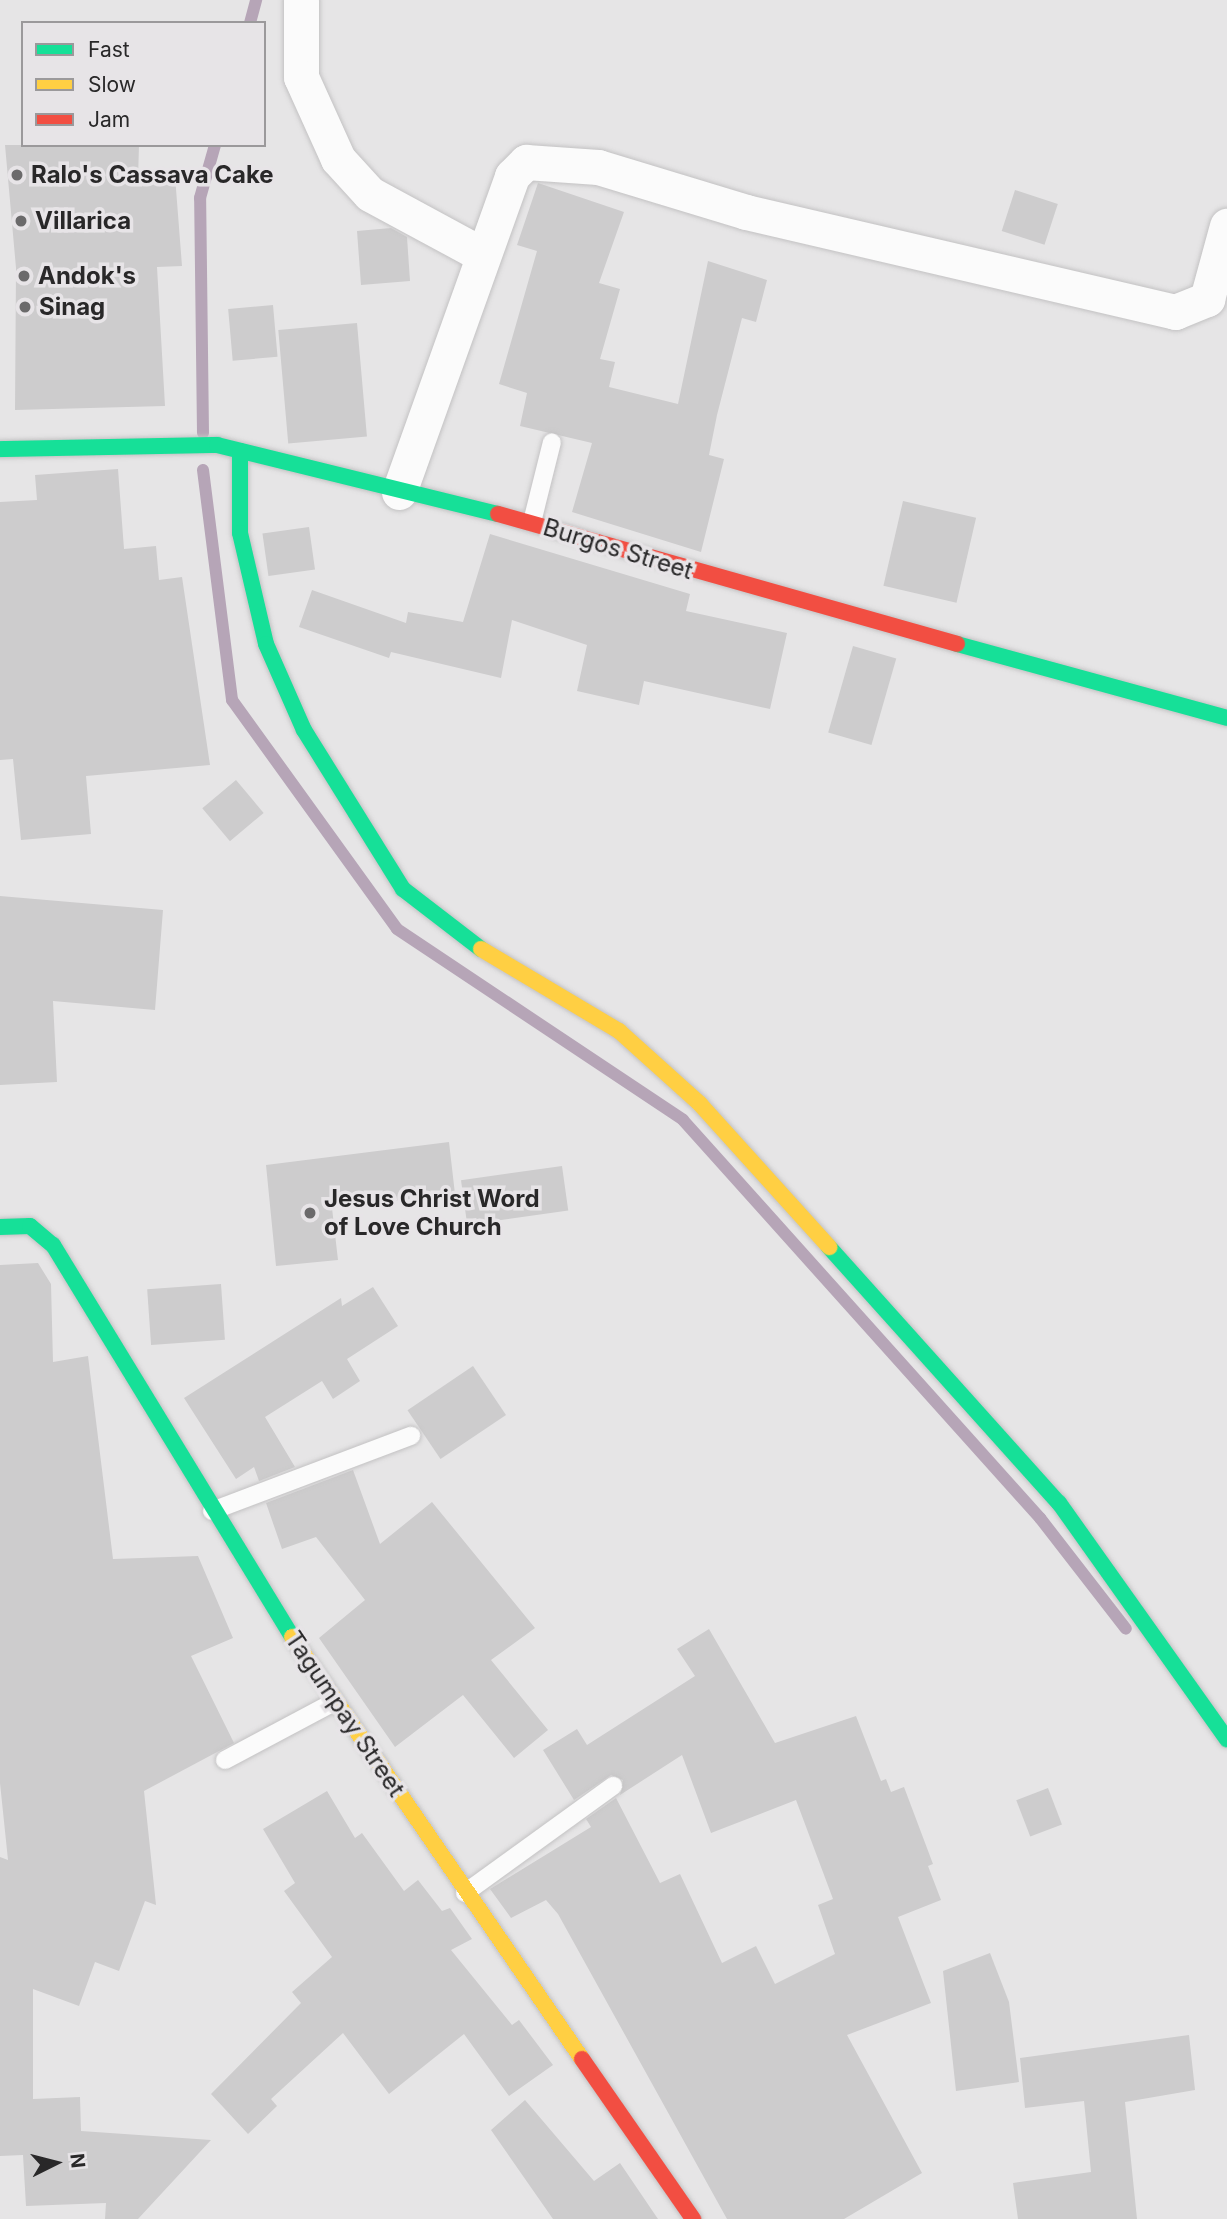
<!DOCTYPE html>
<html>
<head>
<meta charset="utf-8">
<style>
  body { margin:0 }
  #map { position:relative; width:1227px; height:2219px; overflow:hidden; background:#e6e5e6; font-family:Inter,sans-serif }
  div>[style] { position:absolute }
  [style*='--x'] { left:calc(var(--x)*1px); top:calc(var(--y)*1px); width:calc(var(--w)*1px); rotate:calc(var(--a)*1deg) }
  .stream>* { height:12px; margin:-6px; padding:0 6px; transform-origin:6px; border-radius:6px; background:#b6a5b7 }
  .building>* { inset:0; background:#cdcccd; transform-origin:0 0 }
  .roads { filter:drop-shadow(0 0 2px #c3c2c3) drop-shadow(0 0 2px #c3c2c3) }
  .lane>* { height:18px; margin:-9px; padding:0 9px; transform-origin:9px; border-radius:9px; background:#fbfbfb }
  .street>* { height:35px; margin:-17.5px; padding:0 17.5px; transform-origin:17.5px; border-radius:17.5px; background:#fbfbfb }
  .fast>* { height:16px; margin:-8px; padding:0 8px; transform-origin:8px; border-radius:8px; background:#16e098 }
  .slow>* { height:16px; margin:-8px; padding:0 8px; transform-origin:8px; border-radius:8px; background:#ffcf43 }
  .jam>* { height:16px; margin:-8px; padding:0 8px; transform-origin:8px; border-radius:8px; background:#f24e42 }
  .dots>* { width:19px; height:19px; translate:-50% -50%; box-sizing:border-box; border:4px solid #e7e4e7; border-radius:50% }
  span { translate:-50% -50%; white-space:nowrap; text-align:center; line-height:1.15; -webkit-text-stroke:7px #e7e4e7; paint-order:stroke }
  .poi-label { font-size:24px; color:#292829; font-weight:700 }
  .left { translate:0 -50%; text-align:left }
  .street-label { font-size:24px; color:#292829 }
  .legend { position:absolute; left:21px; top:21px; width:245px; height:126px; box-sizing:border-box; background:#e7e4e7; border:2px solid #9b999b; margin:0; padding:9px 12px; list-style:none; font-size:21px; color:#292829 }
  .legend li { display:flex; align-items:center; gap:14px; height:35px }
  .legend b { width:35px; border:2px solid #9b999b }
  .north { position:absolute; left:21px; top:2128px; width:70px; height:70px; -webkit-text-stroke:5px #e7e4e7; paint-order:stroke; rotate:84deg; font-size:19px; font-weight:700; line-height:28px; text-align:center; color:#292829 }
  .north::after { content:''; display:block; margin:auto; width:24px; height:32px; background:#292829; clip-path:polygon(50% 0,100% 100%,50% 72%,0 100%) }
</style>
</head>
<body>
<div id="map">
  <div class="stream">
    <div style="--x:250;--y:23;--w:24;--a:-75"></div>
    <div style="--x:203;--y:433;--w:235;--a:-90.7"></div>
    <div style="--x:200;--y:198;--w:55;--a:-74.2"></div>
    <div style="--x:203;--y:470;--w:232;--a:82.8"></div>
    <div style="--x:232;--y:700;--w:282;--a:54.2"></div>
    <div style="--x:397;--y:929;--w:344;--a:33.7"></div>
    <div style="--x:683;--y:1120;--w:535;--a:48.11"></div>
    <div style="--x:1040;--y:1518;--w:140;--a:52.2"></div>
  </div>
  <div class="building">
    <div style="clip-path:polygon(5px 145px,139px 145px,138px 179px,175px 176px,182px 266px,157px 267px,165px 406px,15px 410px,16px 268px)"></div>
    <div style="clip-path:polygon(538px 183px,624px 212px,599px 283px,620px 289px,600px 359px,615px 362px,609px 387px,678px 404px,708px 261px,767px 280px,756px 322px,742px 318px,717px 415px,709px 455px,724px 459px,701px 552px,572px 512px,592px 443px,520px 426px,527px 393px,499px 384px,537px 251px,517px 245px)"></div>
    <div style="left:1015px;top:190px;width:45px;height:43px;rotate:18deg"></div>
    <div style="clip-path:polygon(391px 228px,407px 237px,410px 281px,361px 285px,357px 231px)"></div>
    <div style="left:273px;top:305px;width:52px;height:45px;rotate:85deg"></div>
    <div style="left:357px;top:323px;width:114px;height:79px;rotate:85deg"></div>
    <div style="clip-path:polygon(118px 469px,124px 549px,156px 546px,159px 580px,182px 577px,210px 765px,86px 776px,91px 834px,21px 840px,13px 759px,0 760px,0 502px,37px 500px,35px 475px)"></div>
    <div style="left:903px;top:501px;width:75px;height:87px;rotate:13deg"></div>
    <div style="left:309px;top:527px;width:43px;height:47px;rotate:82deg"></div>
    <div style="clip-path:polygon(490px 534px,690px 594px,686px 611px,787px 633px,770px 709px,644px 681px,639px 705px,577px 691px,587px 645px,512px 620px,501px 678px,391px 652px,389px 658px,299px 627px,312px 590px,406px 623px,408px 612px,463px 622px)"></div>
    <div style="left:853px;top:646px;width:45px;height:90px;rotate:16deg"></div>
    <div style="left:236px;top:780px;width:43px;height:44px;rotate:50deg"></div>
    <div style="clip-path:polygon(0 896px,163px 910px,155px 1010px,53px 1001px,57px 1082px,0 1085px)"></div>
    <div style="clip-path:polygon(449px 1142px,455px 1194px,332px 1208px,338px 1260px,276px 1266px,266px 1165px)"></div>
    <div style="left:562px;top:1166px;width:45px;height:102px;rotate:82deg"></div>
    <div style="clip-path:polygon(38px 1263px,51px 1284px,53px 1362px,88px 1356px,113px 1559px,198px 1556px,233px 1638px,191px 1656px,234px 1743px,144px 1791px,156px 1905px,145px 1901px,119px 1971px,95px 1962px,79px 2006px,33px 1989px,33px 2099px,80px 2097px,81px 2131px,211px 2140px,138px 2219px,105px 2219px,106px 2203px,26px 2206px,23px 2155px,0 2156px,0 1857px,8px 1860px,0 1783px,0 1265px)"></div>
    <div style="left:221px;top:1284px;width:56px;height:74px;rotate:86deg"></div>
    <div style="clip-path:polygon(373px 1287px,398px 1326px,347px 1359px,360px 1381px,333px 1399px,322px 1381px,265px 1417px,295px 1467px,259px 1481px,254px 1467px,236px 1479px,184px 1398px,341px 1298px,342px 1306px)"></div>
    <div style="left:473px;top:1366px;width:59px;height:79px;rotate:56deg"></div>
    <div style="clip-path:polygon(353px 1470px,380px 1544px,432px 1502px,535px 1628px,491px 1660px,548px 1730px,514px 1758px,463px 1695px,395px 1747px,319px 1638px,365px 1600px,316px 1537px,282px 1549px,266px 1503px)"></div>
    <div style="clip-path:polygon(709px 1629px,775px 1743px,856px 1716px,881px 1781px,886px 1779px,891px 1792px,904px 1787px,933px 1864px,928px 1866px,941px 1900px,898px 1917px,931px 2003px,847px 2035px,922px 2173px,844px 2219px,727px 2219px,558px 1914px,546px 1900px,511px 1918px,490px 1889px,591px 1827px,586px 1819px,616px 1798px,660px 1883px,680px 1874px,722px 1963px,756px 1946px,775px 1984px,835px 1954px,818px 1905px,833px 1899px,796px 1800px,711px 1833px,682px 1755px,620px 1795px,623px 1780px,611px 1775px,574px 1800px,543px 1750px,577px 1729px,587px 1745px,695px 1676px,677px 1649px)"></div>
    <div style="left:1048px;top:1788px;width:39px;height:34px;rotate:69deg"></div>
    <div style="clip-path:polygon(327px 1791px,355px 1838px,362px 1833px,404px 1891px,418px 1880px,442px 1911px,450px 1908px,472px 1939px,451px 1950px,512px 2025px,519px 2020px,553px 2065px,509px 2096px,464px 2034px,389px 2094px,343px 2033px,271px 2099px,277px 2106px,248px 2134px,211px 2094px,301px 2003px,292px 1992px,332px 1957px,284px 1891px,295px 1883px,263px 1829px)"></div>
    <div style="clip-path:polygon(990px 1953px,1009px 2002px,1019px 2082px,956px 2091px,943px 1971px)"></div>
    <div style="clip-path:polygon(1189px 2035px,1195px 2090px,1125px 2102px,1137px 2219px,1018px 2219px,1013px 2183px,1091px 2172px,1084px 2101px,1025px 2108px,1020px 2058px)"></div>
    <div style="clip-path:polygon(525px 2100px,594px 2181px,620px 2163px,658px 2219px,553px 2219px,491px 2130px)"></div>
  </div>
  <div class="roads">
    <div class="lane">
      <div style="--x:532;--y:522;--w:82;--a:-76"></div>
      <div style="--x:212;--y:1511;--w:213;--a:-20.7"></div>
      <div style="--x:225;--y:1760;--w:123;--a:-28"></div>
      <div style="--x:465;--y:1893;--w:183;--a:-35.9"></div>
    </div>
    <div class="street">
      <div style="--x:301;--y:0;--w:77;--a:90"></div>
      <div style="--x:301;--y:77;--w:90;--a:65.7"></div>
      <div style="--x:338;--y:159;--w:47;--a:47.6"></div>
      <div style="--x:370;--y:194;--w:128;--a:28.4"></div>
      <div style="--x:399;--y:492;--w:336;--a:-70.3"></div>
      <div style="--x:512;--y:176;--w:20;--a:-45"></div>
      <div style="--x:526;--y:162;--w:72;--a:4"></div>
      <div style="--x:598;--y:167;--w:155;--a:16.9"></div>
      <div style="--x:746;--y:212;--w:441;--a:13.1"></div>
      <div style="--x:1175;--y:312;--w:35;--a:-22"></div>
      <div style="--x:1207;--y:299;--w:76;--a:-74.7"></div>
    </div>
    <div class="fast">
      <div style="--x:0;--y:449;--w:217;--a:-1.1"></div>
      <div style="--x:217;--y:445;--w:289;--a:13.8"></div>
      <div style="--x:240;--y:451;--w:82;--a:90"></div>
      <div style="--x:240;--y:533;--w:114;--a:76.8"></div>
      <div style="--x:266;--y:644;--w:94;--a:66.2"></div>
      <div style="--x:304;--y:730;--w:187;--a:58.1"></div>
      <div style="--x:403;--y:889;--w:98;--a:37.6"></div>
      <div style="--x:957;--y:644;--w:280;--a:15.3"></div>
      <div style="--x:0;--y:1227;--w:30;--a:-2"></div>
      <div style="--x:30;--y:1226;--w:30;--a:40"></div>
      <div style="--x:53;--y:1245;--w:459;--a:58.6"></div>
      <div style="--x:829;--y:1247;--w:344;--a:48.1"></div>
      <div style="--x:1059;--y:1503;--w:290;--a:54.6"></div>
    </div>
    <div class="slow">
      <div style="--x:481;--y:949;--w:161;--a:30.7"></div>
      <div style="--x:619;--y:1031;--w:109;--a:42"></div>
      <div style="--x:700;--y:1104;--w:193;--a:47.9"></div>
      <div style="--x:292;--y:1637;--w:512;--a:55.5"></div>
    </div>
    <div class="jam">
      <div style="--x:498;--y:514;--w:477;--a:15.8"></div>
      <div style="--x:582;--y:2059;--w:195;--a:55.2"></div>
    </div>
  </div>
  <div class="dots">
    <div style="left:17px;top:175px;background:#6b6a6b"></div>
    <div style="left:21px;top:221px;background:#6b6a6b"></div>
    <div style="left:24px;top:276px;background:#6b6a6b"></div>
    <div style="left:25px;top:307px;background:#6b6a6b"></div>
    <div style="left:310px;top:1213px;background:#6b6a6b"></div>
  </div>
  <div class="poi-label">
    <span class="left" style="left:31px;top:175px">Ralo's Cassava Cake</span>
    <span class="left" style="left:35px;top:221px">Villarica</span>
    <span class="left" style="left:38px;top:276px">Andok's</span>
    <span class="left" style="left:39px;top:307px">Sinag</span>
    <span class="left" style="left:324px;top:1213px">Jesus Christ Word<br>of Love Church</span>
  </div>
  <div class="street-label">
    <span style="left:618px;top:549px;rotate:17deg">Burgos Street</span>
    <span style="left:345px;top:1714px;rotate:56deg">Tagumpay Street</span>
  </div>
  <ul class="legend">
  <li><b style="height:9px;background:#16e098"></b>Fast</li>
  <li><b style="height:9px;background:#ffcf43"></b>Slow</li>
  <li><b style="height:9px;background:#f24e42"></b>Jam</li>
  </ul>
  <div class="north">N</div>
</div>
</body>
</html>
